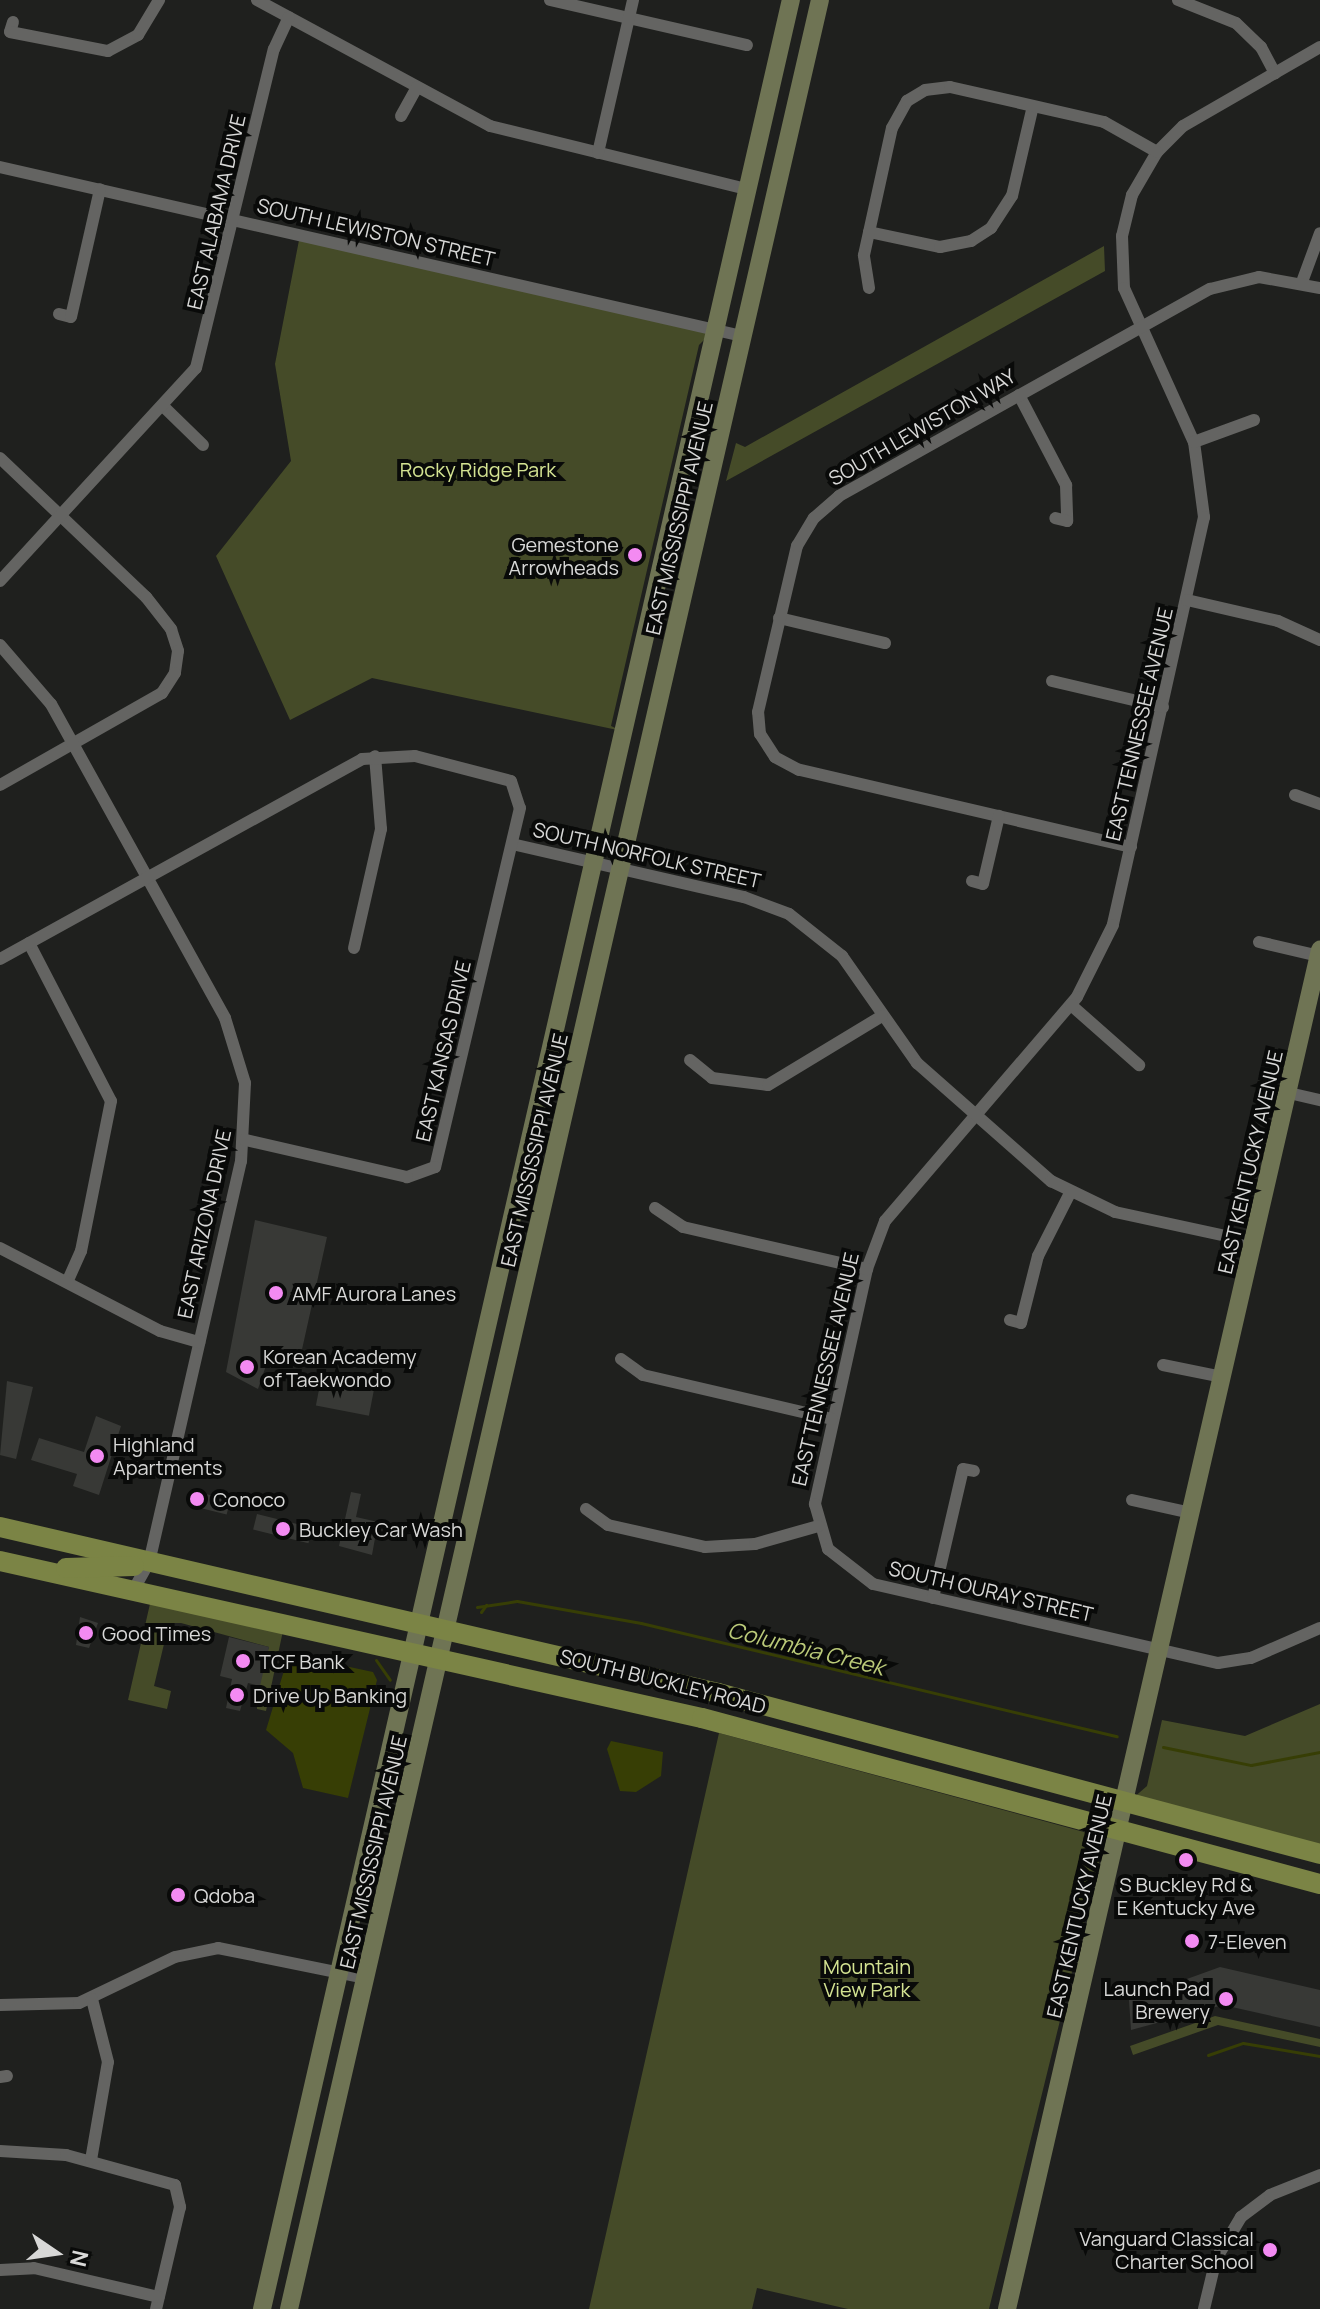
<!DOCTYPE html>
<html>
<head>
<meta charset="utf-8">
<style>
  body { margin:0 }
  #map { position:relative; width:1320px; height:2309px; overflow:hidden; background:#1f201e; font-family:Manrope,sans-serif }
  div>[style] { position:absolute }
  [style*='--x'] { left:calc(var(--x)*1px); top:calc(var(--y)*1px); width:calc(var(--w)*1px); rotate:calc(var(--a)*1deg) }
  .green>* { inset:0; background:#454b28 }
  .water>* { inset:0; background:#373e05 }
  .stream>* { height:3px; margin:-1.5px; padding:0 1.5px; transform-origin:1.5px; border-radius:1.5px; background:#373e05 }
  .building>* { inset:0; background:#383936; transform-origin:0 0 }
  .street>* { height:12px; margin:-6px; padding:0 6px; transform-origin:6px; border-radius:6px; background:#646462 }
  .secondary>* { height:18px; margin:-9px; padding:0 9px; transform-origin:9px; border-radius:9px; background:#6f7454 }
  .primary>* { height:20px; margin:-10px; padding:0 10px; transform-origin:10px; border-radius:10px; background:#7b8445 }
  .dots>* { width:22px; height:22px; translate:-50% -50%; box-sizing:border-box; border:4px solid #090a09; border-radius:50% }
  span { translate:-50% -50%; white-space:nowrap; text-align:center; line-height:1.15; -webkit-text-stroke:8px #090a09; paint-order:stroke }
  .street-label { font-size:20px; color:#d8d8d7 }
  .park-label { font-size:20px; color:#d4e392 }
  .poi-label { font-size:20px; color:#d8d8d7 }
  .right { translate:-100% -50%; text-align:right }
  .left { translate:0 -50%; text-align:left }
  .water-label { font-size:22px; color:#bbca79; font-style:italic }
  .north { position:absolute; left:16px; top:2213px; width:80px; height:80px; -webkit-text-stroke:6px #090a09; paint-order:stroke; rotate:103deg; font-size:22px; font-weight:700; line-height:32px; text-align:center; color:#d8d8d7 }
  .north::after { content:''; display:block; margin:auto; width:28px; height:36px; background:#d8d8d7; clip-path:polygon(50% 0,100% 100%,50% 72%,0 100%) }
</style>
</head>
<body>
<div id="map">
  <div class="green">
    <div style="clip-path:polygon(300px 235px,715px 329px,699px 345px,611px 726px,622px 731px,372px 678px,290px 720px,216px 556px,291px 461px,275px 364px)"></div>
    <div style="clip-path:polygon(1104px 246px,1105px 271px,726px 481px,736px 443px,745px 447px)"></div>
    <div style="clip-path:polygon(152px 1595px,284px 1626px,266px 1711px,257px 1709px,256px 1685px,269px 1647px,181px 1623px,169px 1623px,154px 1686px,171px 1691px,167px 1709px,128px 1700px)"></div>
    <div style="clip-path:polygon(1320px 1704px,1320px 1854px,1125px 1805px,1147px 1786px,1162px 1720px,1245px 1736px)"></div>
    <div style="clip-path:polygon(719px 1733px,1095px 1835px,1102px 1850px,989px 2309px,848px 2309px,757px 2288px,752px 2309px,589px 2309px)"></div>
    <div style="clip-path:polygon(1215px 2016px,1320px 2039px,1320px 2047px,1218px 2025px,1133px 2055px,1130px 2046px)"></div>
  </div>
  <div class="water">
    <div style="clip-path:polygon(289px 1654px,373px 1672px,377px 1680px,348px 1798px,303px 1788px,293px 1753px,266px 1730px)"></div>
    <div style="clip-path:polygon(611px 1741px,663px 1752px,661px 1776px,636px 1792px,620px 1791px,607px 1749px)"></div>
  </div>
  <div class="stream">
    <div style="--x:477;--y:1607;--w:40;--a:-8.5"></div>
    <div style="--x:517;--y:1601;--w:126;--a:10.1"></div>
    <div style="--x:641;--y:1623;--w:489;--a:13.4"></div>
    <div style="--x:481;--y:1612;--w:9;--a:-54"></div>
    <div style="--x:376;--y:1660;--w:24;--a:55"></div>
    <div style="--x:1163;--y:1747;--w:90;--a:11.6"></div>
    <div style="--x:1251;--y:1765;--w:70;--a:-10.7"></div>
    <div style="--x:1208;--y:2055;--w:37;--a:-19"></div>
    <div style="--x:1243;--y:2043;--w:78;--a:9.6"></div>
  </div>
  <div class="building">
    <div style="clip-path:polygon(255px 1220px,327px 1237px,301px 1354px,272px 1348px,258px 1389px,226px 1372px)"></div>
    <div style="left:322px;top:1374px;width:54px;height:32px;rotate:11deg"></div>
    <div style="clip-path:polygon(7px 1381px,33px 1387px,16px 1459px,0 1455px)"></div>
    <div style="clip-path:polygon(96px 1416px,121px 1426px,99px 1495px,73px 1486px,77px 1474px,31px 1460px,39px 1438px,84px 1452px)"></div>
    <div style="clip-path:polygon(351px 1492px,361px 1494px,356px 1517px,378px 1522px,372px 1555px,339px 1546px)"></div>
    <div style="left:206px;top:1494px;width:25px;height:15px;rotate:14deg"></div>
    <div style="left:257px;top:1514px;width:57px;height:16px;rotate:14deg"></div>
    <div style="clip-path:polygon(80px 1617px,98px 1623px,89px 1648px,76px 1645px)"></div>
    <div style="clip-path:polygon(229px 1637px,269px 1647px,260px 1686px,248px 1683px,240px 1711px,226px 1708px,232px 1679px,220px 1676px)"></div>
    <div style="clip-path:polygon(1220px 1967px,1320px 1990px,1320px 2027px,1223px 2005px,1131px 2030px,1129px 2000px)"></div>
  </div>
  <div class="street">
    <div style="--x:257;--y:0;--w:265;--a:28.4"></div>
    <div style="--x:490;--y:126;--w:265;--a:13.8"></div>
    <div style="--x:550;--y:0;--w:202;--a:12.9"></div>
    <div style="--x:1178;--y:0;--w:62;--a:21.6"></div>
    <div style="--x:1236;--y:23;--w:35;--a:44"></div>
    <div style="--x:1261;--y:47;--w:30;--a:62"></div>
    <div style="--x:13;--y:22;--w:10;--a:107"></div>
    <div style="--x:10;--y:32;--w:100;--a:11"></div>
    <div style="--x:108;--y:51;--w:34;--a:-28"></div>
    <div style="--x:138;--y:35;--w:41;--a:-59"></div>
    <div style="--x:1320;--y:47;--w:158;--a:150"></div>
    <div style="--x:1183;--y:126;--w:37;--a:135"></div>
    <div style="--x:1157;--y:152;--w:50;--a:120.2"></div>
    <div style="--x:1132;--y:195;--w:42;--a:103.7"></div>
    <div style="--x:1122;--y:236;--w:52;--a:87.8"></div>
    <div style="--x:1124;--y:288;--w:169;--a:65.6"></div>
    <div style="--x:1194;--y:442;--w:76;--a:82.4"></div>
    <div style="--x:1204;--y:517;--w:418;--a:102.6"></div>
    <div style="--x:1113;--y:925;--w:80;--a:116.6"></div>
    <div style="--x:1077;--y:997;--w:295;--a:130.6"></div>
    <div style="--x:885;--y:1221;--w:51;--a:110.6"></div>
    <div style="--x:867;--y:1269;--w:241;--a:102.5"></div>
    <div style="--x:815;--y:1504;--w:47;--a:73.9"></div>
    <div style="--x:828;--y:1549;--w:57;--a:37.9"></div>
    <div style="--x:873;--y:1584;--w:354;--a:12.9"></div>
    <div style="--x:1218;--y:1663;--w:33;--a:-9"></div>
    <div style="--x:1251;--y:1658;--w:75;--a:-23.5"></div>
    <div style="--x:401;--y:116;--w:33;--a:-61"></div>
    <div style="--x:598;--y:153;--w:157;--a:-77.1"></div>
    <div style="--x:0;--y:167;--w:761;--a:12.83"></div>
    <div style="--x:869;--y:232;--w:73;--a:11.9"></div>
    <div style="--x:940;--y:247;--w:32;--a:-11"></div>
    <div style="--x:971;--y:241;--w:24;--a:-33"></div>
    <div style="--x:991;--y:228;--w:38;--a:-57"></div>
    <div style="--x:1012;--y:196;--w:92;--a:-76.9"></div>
    <div style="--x:1302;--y:282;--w:52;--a:-69.8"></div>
    <div style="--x:869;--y:288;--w:33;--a:-99"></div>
    <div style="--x:864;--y:255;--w:130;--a:-77.6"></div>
    <div style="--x:892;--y:128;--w:31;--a:-61"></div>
    <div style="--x:907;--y:101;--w:21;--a:-31"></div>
    <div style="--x:925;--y:90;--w:25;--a:-7"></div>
    <div style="--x:950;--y:87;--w:158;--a:12.8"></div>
    <div style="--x:1104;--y:122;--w:61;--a:29.5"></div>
    <div style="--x:59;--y:314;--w:12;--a:14"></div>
    <div style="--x:71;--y:317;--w:131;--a:-77.2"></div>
    <div style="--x:1019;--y:395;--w:102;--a:62.4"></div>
    <div style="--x:1066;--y:485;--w:36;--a:88"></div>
    <div style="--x:1067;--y:521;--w:12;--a:-166"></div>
    <div style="--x:165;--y:408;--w:53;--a:44.2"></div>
    <div style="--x:1194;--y:442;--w:64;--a:-20.1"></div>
    <div style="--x:0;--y:458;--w:202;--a:43.6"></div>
    <div style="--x:146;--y:597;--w:41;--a:52"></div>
    <div style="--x:171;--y:629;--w:23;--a:72"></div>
    <div style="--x:178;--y:651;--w:22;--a:98"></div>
    <div style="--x:175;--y:673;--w:24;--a:123"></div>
    <div style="--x:162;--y:693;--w:186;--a:150.4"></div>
    <div style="--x:0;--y:581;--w:289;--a:-47.4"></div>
    <div style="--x:196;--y:368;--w:328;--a:-76.3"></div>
    <div style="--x:274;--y:49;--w:35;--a:-65"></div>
    <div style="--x:1187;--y:600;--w:93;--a:13"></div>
    <div style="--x:1278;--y:621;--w:46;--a:24.3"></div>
    <div style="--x:779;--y:618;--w:109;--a:13.3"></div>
    <div style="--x:0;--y:645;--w:78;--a:49.2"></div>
    <div style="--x:51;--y:704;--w:359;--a:61"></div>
    <div style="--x:225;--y:1018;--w:68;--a:72.9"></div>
    <div style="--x:245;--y:1083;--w:78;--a:92.9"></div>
    <div style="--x:241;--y:1161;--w:411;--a:102.9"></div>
    <div style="--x:149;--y:1562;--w:33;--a:119"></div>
    <div style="--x:1052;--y:681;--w:114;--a:13.2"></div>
    <div style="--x:1295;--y:795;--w:27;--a:20"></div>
    <div style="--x:512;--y:844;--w:238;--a:12.9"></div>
    <div style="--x:744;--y:897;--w:48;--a:20.7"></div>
    <div style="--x:789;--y:914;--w:68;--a:38.4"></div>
    <div style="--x:842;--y:956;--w:131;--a:55"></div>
    <div style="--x:917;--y:1063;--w:179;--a:41.4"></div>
    <div style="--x:1051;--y:1181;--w:71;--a:25.8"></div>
    <div style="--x:1115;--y:1212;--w:142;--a:12.2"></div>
    <div style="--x:1131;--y:847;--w:341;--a:-166.9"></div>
    <div style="--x:799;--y:770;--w:27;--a:-152"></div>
    <div style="--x:775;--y:757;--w:27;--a:-123"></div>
    <div style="--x:760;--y:734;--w:22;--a:-95"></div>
    <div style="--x:758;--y:712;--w:171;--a:-76.8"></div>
    <div style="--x:797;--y:546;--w:33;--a:-59"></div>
    <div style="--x:814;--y:518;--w:33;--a:-41"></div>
    <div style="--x:839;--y:496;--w:425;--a:-29.2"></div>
    <div style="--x:1210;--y:289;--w:50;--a:-13.8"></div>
    <div style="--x:1259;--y:277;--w:62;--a:10.2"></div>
    <div style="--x:972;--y:881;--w:11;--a:15"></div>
    <div style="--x:983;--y:884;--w:70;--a:-76.8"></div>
    <div style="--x:1259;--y:942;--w:62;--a:13.1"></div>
    <div style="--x:29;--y:943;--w:178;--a:62.6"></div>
    <div style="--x:111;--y:1101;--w:153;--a:101.3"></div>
    <div style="--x:81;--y:1251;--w:34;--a:114"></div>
    <div style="--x:354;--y:948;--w:122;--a:-77.2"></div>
    <div style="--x:381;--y:829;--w:73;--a:-94.7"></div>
    <div style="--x:0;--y:959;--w:414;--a:-28.9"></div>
    <div style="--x:362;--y:759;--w:53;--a:-3.2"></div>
    <div style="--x:415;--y:756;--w:99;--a:14.6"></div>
    <div style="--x:511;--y:781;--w:28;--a:72"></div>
    <div style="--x:520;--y:808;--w:369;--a:103.3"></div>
    <div style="--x:435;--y:1167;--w:30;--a:160"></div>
    <div style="--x:407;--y:1177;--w:166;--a:-167.1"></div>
    <div style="--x:1071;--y:1005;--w:91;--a:41.4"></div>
    <div style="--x:690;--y:1060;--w:28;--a:39"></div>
    <div style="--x:712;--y:1078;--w:56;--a:7.1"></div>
    <div style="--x:768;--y:1085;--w:133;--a:-31.2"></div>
    <div style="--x:1289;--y:1093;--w:32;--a:13"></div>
    <div style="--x:655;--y:1208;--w:34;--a:34"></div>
    <div style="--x:683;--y:1227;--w:189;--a:12.9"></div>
    <div style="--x:0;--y:1248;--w:180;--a:27.4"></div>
    <div style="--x:160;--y:1331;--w:41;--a:15.8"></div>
    <div style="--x:1010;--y:1320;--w:11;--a:15"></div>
    <div style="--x:1021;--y:1323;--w:69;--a:-75.8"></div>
    <div style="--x:1038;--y:1256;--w:71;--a:-63.1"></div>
    <div style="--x:621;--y:1359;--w:27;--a:36"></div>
    <div style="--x:643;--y:1375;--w:194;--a:13.1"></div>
    <div style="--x:1163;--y:1365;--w:60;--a:11.5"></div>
    <div style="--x:1132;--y:1500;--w:60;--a:12.4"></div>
    <div style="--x:586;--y:1509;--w:27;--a:36"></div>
    <div style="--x:608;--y:1525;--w:99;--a:12.8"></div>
    <div style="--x:705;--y:1547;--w:50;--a:-3.4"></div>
    <div style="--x:755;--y:1544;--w:66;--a:-15.9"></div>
    <div style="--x:933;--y:1598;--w:132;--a:-76.9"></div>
    <div style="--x:963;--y:1469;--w:11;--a:10"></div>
    <div style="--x:0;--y:2005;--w:79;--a:-1.5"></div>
    <div style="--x:79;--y:2003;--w:106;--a:-25.6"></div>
    <div style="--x:175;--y:1957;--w:44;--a:-11.8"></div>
    <div style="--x:218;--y:1948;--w:151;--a:11.5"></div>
    <div style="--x:0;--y:2077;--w:7;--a:-8"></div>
    <div style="--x:0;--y:2151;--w:66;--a:3.5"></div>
    <div style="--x:66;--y:2155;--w:113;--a:15.4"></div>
    <div style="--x:175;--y:2185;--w:23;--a:77"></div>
    <div style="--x:180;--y:2207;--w:105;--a:103.2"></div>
    <div style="--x:91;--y:2160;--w:99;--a:-80.2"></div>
    <div style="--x:108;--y:2062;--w:65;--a:-104.3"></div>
    <div style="--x:0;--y:2270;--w:34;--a:-3"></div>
    <div style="--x:34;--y:2268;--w:128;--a:13.1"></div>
    <div style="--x:1204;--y:2309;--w:51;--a:-76.5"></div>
    <div style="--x:1216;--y:2259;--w:49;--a:-59.2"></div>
    <div style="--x:1241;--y:2217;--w:36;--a:-37"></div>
    <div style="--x:1270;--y:2195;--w:54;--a:-21.8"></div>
  </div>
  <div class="secondary">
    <div style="--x:262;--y:2309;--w:2369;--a:-77.1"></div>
    <div style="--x:289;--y:2309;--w:2369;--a:-77.05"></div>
    <div style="--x:1007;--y:2309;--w:1395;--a:-77.03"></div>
  </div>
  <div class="primary">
    <div style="--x:0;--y:1527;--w:737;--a:13.02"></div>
    <div style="--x:718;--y:1693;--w:623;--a:14.97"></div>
    <div style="--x:0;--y:1561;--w:719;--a:12.61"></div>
    <div style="--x:702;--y:1718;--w:640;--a:15.04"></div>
    <div style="--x:66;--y:1568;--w:68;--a:-1.7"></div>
  </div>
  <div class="dots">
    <div style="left:635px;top:555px;background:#f38af2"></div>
    <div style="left:276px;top:1293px;background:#f38af2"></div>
    <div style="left:247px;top:1367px;background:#f38af2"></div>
    <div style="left:97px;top:1456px;background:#f38af2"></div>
    <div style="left:197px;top:1499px;background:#f38af2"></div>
    <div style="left:283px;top:1529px;background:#f38af2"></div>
    <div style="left:86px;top:1633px;background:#f38af2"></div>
    <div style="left:243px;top:1661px;background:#f38af2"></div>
    <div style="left:237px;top:1695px;background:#f38af2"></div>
    <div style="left:1186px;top:1860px;background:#f38af2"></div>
    <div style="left:178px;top:1895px;background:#f38af2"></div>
    <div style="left:1192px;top:1941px;background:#f38af2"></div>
    <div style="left:1226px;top:1999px;background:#f38af2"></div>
    <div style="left:1270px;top:2250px;background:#f38af2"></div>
  </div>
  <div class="street-label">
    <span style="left:216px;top:212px;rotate:-77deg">EAST ALABAMA DRIVE</span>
    <span style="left:376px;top:232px;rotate:13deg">SOUTH LEWISTON STREET</span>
    <span style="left:922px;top:427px;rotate:-30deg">SOUTH LEWISTON WAY</span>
    <span style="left:679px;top:518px;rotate:-77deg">EAST MISSISSIPPI AVENUE</span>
    <span style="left:1139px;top:724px;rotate:-77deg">EAST TENNESSEE AVENUE</span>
    <span style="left:647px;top:855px;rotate:13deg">SOUTH NORFOLK STREET</span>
    <span style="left:443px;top:1051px;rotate:-77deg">EAST KANSAS DRIVE</span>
    <span style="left:534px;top:1150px;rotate:-77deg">EAST MISSISSIPPI AVENUE</span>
    <span style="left:1250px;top:1162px;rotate:-77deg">EAST KENTUCKY AVENUE</span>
    <span style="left:204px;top:1224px;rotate:-78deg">EAST ARIZONA DRIVE</span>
    <span style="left:825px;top:1369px;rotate:-77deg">EAST TENNESSEE AVENUE</span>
    <span style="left:991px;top:1591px;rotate:13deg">SOUTH OURAY STREET</span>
    <span style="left:663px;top:1681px;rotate:14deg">SOUTH BUCKLEY ROAD</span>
    <span style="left:373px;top:1852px;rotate:-77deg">EAST MISSISSIPPI AVENUE</span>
    <span style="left:1079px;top:1906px;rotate:-77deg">EAST KENTUCKY AVENUE</span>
  </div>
  <div class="park-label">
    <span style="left:478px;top:469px">Rocky Ridge Park</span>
    <span style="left:867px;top:1978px">Mountain<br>View Park</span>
  </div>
  <div class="poi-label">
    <span class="right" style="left:619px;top:556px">Gemestone<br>Arrowheads</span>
    <span class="left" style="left:292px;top:1293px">AMF Aurora Lanes</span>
    <span class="left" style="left:263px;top:1368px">Korean Academy<br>of Taekwondo</span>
    <span class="left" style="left:113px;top:1456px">Highland<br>Apartments</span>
    <span class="left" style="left:213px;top:1499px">Conoco</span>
    <span class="left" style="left:299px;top:1529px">Buckley Car Wash</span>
    <span class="left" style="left:102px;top:1633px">Good Times</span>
    <span class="left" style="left:259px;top:1661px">TCF Bank</span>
    <span class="left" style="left:253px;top:1695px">Drive Up Banking</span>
    <span style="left:1186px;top:1896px">S Buckley Rd &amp;<br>E Kentucky Ave</span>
    <span class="left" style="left:194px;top:1895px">Qdoba</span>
    <span class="left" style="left:1208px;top:1941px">7-Eleven</span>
    <span class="right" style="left:1210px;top:2000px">Launch Pad<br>Brewery</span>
    <span class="right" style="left:1254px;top:2250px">Vanguard Classical<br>Charter School</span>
  </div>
  <div class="water-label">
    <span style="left:806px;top:1649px;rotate:14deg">Columbia Creek</span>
  </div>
  <div class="north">N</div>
</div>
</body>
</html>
